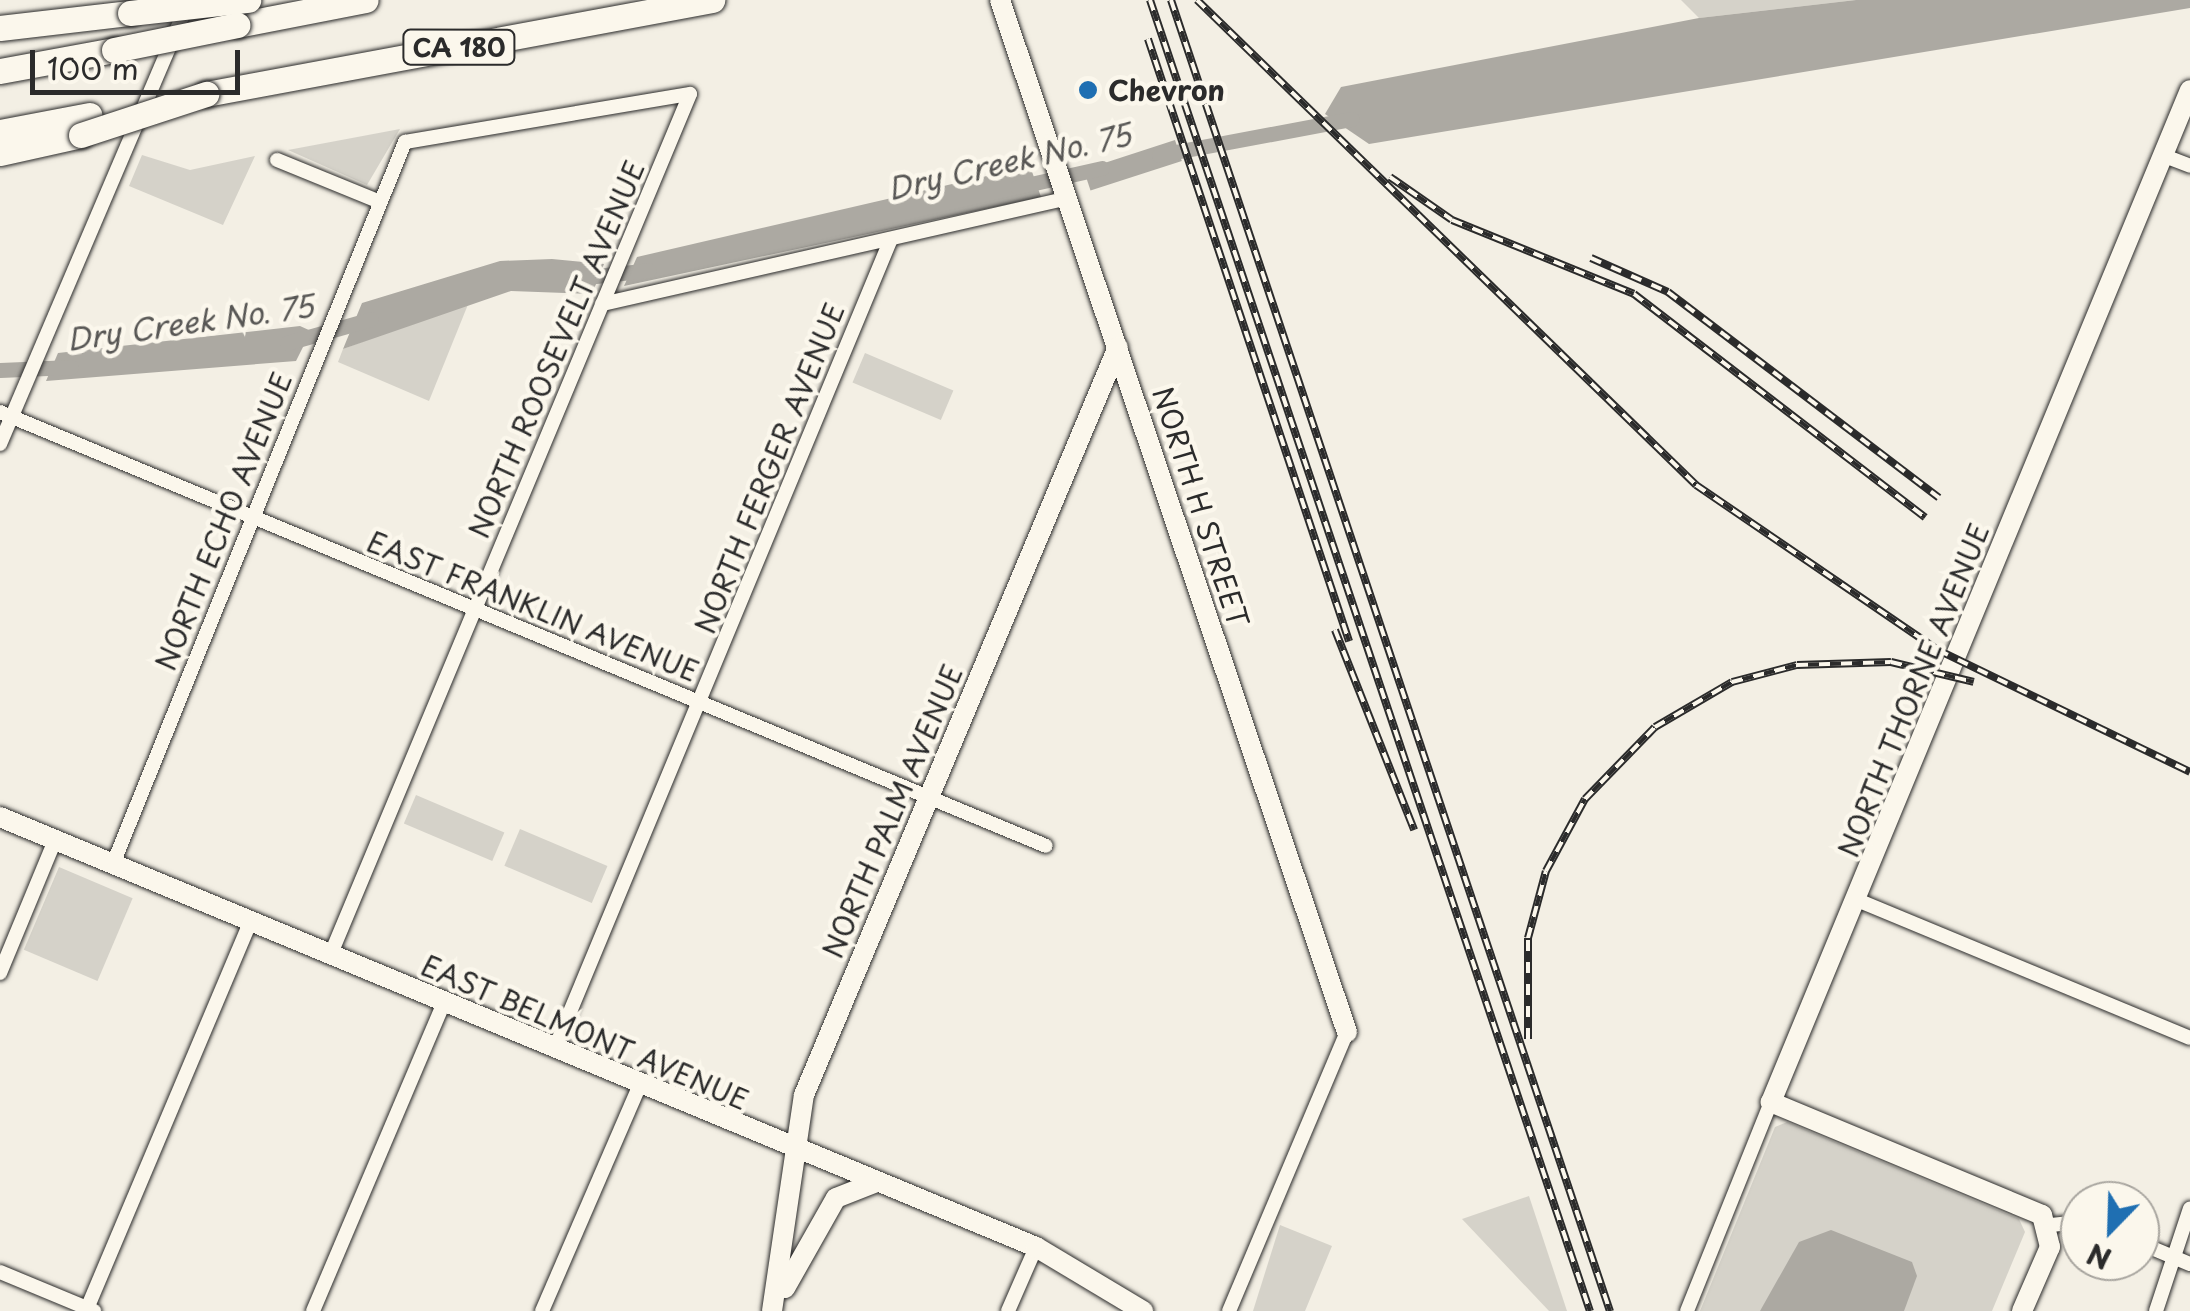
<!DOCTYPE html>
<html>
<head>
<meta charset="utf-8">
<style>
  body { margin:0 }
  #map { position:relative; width:2190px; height:1311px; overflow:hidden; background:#f3efe4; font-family:"Playpen Sans",sans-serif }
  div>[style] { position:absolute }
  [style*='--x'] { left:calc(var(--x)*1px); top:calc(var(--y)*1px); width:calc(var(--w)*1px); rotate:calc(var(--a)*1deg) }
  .green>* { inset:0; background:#d5d2c9; transform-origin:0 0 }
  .water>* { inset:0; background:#aca9a2; transform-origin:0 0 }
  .canal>* { height:15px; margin:-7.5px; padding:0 7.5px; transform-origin:7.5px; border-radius:7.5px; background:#aca9a2 }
  .roads { filter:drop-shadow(0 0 2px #2b2b2b) drop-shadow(0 0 2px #2b2b2b) }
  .street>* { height:14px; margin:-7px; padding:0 7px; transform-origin:7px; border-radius:7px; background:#fbf7ec }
  .secondary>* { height:20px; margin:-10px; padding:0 10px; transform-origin:10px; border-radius:10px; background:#fbf7ec }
  .highway>* { height:25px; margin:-12.5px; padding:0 12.5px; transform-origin:12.5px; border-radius:12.5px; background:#fbf7ec }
  .rail>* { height:8px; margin-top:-4px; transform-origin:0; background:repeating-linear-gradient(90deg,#fbf7ec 0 11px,#2b2b2b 0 22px); box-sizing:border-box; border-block:2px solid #2b2b2b }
  .bridges { filter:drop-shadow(0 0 2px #2b2b2b) drop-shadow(0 0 2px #2b2b2b) }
  .highway-bridge>* { height:25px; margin:-12.5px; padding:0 12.5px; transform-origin:12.5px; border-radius:12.5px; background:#fbf7ec }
  .dots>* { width:28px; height:28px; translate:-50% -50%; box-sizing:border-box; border:5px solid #fbf7ec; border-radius:50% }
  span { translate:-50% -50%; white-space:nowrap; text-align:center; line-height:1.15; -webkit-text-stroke:9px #fbf7ec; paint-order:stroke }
  .shield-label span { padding:2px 8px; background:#fbf7ec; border:2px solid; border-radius:8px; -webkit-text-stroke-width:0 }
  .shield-label { font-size:25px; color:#2b2b2b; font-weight:700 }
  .poi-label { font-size:28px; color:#2b2b2b; font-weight:700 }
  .left { translate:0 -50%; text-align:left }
  .street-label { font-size:28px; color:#2b2b2b }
  .water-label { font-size:30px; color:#585755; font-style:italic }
  .north { position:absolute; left:2060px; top:1181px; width:100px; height:100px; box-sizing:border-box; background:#fbf7ec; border:2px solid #a8a59f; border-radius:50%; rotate:203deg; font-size:28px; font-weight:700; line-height:40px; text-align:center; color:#2b2b2b }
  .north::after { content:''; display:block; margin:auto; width:35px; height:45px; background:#1f6fb2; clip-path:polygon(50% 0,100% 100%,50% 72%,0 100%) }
  .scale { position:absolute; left:30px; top:50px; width:210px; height:45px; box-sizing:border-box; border:5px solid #2b2b2b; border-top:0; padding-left:12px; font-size:30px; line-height:35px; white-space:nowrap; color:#2b2b2b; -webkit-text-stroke:8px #fbf7ec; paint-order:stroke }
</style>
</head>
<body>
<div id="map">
  <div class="green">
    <div style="clip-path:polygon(1681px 0,1856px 0,1699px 18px)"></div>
    <div style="clip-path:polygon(400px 129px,367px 185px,288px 150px)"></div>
    <div style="clip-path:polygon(142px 155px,190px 170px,255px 156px,223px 225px,129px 186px)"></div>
    <div style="clip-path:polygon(469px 302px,429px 401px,338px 362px,343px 349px)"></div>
    <div style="left:865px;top:353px;width:96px;height:32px;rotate:23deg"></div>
    <div style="left:416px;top:795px;width:96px;height:31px;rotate:23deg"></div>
    <div style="left:520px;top:829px;width:95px;height:40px;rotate:23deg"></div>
    <div style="left:59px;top:867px;width:80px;height:90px;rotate:23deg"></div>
    <div style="clip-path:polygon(1787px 1122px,2019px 1219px,2025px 1232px,1992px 1311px,1700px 1311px,1775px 1127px)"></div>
    <div style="clip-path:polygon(1529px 1196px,1567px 1311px,1549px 1311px,1462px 1219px)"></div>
    <div style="clip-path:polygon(1280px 1225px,1332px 1246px,1305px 1311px,1253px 1311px)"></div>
  </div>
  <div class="water">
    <div style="clip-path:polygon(1856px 0,2190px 0,2190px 8px,1369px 144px,1325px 114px,1341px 87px,1699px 18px)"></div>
    <div style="left:1175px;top:140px;width:22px;height:96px;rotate:72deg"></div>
    <div style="clip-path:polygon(1030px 166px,1041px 197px,624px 286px,637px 257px)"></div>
    <div style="clip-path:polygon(552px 259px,604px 264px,592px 294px,511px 291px,343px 349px,362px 303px,500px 261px)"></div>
    <div style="clip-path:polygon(300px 326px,311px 331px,296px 361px,46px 381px,58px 353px)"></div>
    <div style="clip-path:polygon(1831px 1230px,1912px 1262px,1917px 1276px,1904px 1311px,1760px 1311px,1799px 1242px)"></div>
  </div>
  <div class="canal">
    <div style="--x:1159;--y:155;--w:196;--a:-10.6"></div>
    <div style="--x:1017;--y:187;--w:87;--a:-12.6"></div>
    <div style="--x:578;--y:278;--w:71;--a:-6.4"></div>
    <div style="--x:287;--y:343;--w:87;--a:-15.9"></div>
    <div style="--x:0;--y:370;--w:71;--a:-2.4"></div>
  </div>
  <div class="roads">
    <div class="street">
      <div style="--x:2162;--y:155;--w:30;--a:21"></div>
      <div style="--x:277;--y:160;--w:111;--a:22.2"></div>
      <div style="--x:602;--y:304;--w:476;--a:-12.8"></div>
      <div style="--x:0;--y:412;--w:1132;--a:22.53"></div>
      <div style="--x:0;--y:444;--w:477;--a:-66.9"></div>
      <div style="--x:113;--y:864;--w:779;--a:-67.98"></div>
      <div style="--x:405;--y:142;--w:289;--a:-9.6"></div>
      <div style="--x:1857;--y:900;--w:360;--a:22.5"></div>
      <div style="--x:330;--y:956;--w:934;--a:-67.33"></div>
      <div style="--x:0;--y:973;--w:144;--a:-67.5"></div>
      <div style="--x:555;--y:1048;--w:876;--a:-67.45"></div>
      <div style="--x:2051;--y:1225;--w:29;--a:-6"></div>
      <div style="--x:2140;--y:1243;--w:54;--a:22.8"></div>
      <div style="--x:0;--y:1272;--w:102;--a:22.5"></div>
      <div style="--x:86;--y:1311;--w:422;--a:-67.1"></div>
      <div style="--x:313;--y:1311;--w:335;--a:-67"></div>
      <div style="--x:542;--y:1311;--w:247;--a:-66.6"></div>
      <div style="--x:1008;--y:1311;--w:70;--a:-66.4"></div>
      <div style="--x:1229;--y:1311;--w:303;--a:-67.1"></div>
      <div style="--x:1687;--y:1311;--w:225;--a:-68.1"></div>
      <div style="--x:2156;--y:1311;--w:108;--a:-71.7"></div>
    </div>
    <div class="secondary">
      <div style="--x:1000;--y:0;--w:1089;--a:71.42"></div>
      <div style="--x:0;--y:817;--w:1122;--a:22.54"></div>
      <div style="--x:1036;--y:1247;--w:125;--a:30.9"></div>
      <div style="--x:785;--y:1288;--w:103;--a:-60.5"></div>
      <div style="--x:836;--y:1198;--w:41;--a:-21.5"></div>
      <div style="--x:772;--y:1311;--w:218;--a:-81.6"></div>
      <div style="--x:804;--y:1095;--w:811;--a:-67.23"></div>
      <div style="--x:2022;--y:1311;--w:70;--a:-66.4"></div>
      <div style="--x:2050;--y:1247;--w:33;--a:-104"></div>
      <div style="--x:2042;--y:1215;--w:294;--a:-157.4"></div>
      <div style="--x:1771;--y:1102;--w:1095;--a:-67.51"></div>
    </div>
    <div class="highway">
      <div style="--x:237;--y:25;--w:131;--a:-11"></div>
      <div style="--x:0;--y:28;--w:131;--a:-6.6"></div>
      <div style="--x:0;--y:71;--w:116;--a:-10.4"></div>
      <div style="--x:206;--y:94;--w:515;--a:-10.52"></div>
      <div style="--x:0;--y:132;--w:91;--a:-10.8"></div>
      <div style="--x:0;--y:153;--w:83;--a:-12.5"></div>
    </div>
  </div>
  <div class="rail">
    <div style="--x:1150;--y:0;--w:1383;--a:71.45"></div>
    <div style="--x:1171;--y:0;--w:1383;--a:71.49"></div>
    <div style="--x:1197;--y:0;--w:696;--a:44.18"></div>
    <div style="--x:1696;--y:485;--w:293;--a:34.3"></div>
    <div style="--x:1938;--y:650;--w:280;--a:25.8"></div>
    <div style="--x:1148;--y:39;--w:635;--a:71.54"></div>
    <div style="--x:1390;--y:177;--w:75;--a:34.7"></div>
    <div style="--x:1452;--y:220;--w:196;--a:22.1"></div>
    <div style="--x:1634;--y:294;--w:367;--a:37.5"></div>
    <div style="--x:1591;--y:258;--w:84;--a:23.8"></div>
    <div style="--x:1668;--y:292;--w:340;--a:37.2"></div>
    <div style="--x:1335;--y:630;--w:215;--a:68.4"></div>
    <div style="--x:1528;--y:1039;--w:101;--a:-90"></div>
    <div style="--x:1528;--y:938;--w:69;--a:-75"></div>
    <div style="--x:1546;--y:871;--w:82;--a:-61.6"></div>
    <div style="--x:1585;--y:799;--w:100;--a:-45.8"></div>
    <div style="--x:1655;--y:727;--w:89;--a:-30.3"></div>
    <div style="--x:1732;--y:682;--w:67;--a:-14.7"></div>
    <div style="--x:1797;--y:665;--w:94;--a:-1.8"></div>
    <div style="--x:1891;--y:662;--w:85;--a:13.5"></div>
  </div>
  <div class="bridges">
    <div class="highway-bridge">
      <div style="--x:130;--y:13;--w:119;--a:-6.3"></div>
      <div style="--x:114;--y:50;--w:126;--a:-11.5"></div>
      <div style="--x:81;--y:135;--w:132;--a:-18.2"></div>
    </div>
  </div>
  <div class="dots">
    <div style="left:1088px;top:90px;background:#1f6fb2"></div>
  </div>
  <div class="shield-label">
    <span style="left:459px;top:47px">CA 180</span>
  </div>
  <div class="poi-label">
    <span class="left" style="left:1108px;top:90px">Chevron</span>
  </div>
  <div class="street-label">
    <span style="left:556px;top:349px;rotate:-67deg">NORTH ROOSEVELT AVENUE</span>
    <span style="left:769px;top:468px;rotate:-68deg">NORTH FERGER AVENUE</span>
    <span style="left:1201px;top:507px;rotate:72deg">NORTH H STREET</span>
    <span style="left:223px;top:521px;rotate:-68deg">NORTH ECHO AVENUE</span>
    <span style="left:533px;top:606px;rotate:22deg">EAST FRANKLIN AVENUE</span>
    <span style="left:1913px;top:690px;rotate:-68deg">NORTH THORNE AVENUE</span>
    <span style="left:892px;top:811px;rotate:-67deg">NORTH PALM AVENUE</span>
    <span style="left:585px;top:1032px;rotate:23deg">EAST BELMONT AVENUE</span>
  </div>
  <div class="water-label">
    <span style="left:1009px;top:161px;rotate:-13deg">Dry Creek No. 75</span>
    <span style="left:190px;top:322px;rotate:-8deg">Dry Creek No. 75</span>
  </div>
  <div class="north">N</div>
  <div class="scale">100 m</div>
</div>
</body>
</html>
